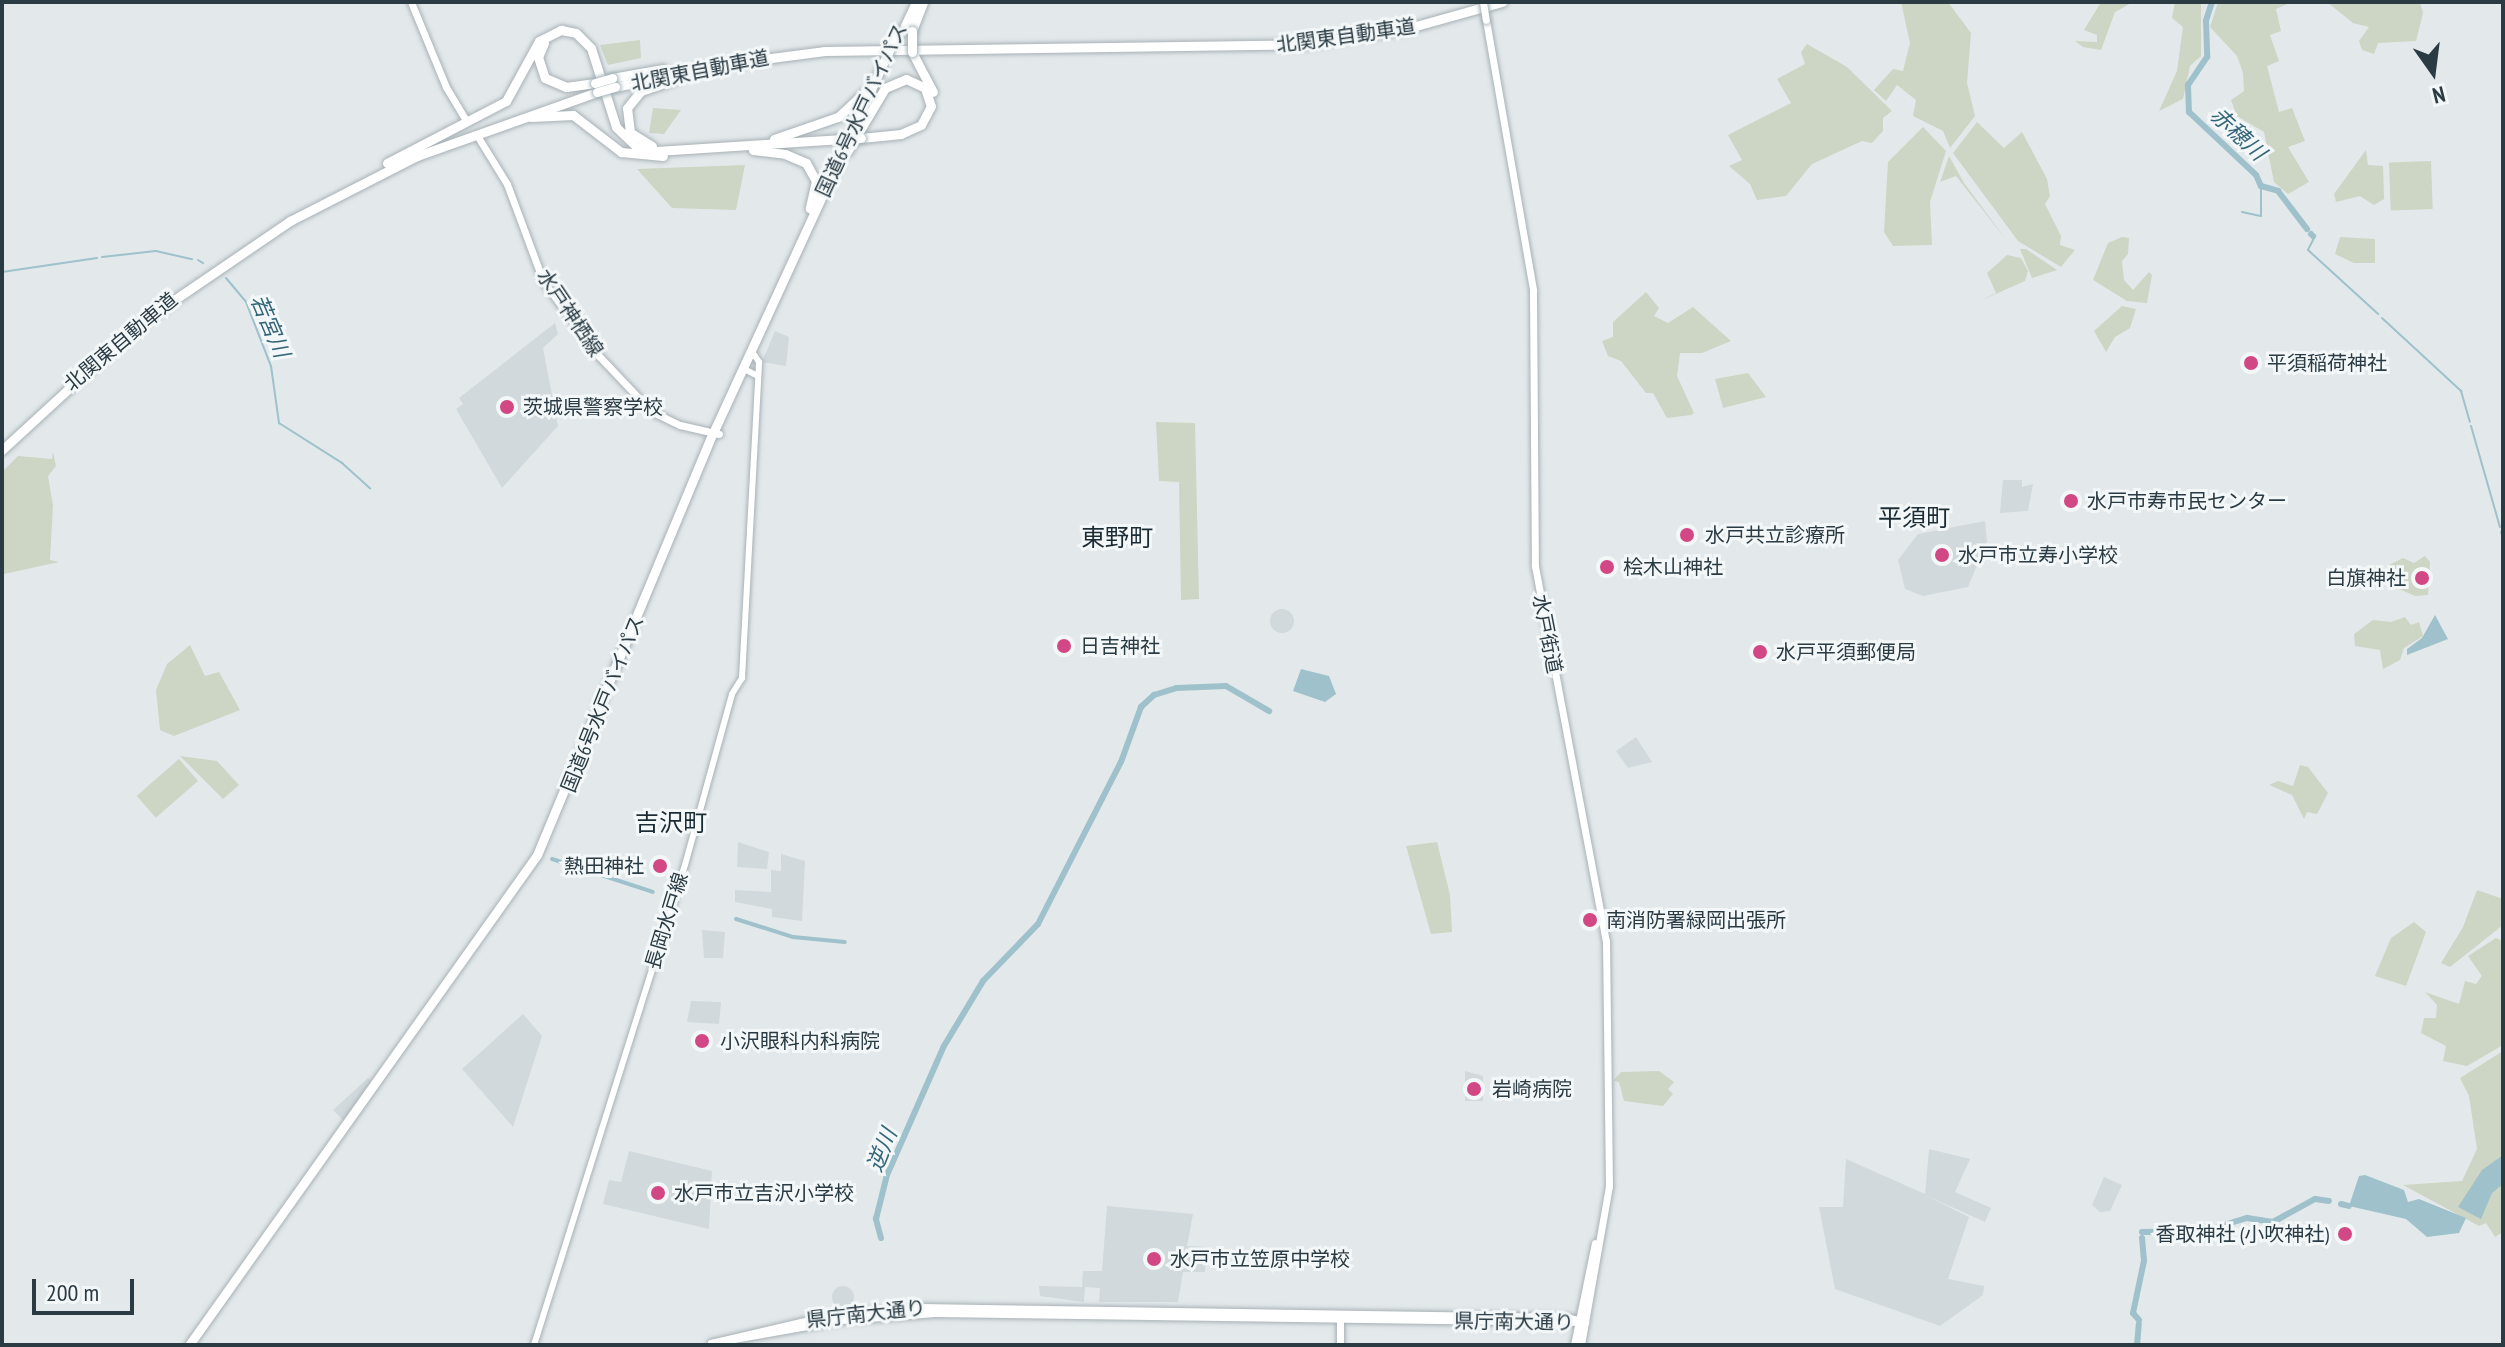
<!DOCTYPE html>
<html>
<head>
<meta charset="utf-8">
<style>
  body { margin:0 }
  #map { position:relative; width:2505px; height:1347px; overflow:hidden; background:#e3e9eb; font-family:"PT Sans Narrow","Noto Sans JP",sans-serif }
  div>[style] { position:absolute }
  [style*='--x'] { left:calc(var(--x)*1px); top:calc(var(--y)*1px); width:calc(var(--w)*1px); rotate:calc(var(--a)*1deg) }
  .built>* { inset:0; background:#d1d9dd }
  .round { border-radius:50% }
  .green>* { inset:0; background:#cdd5c4; transform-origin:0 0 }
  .water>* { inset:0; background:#9ec1cb }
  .stream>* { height:2px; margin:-1px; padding:0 1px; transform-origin:1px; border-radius:1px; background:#9ec1cb }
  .canal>* { height:4px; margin:-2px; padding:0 2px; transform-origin:2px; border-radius:2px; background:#9ec1cb }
  .river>* { height:6px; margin:-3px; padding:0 3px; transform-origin:3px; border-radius:3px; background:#9ec1cb }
  .roads { filter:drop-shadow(0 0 2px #a8b1b6) drop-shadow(0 0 2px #a8b1b6) }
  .secondary>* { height:6px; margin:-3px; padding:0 3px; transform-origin:3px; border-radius:3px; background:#fff }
  .primary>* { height:7px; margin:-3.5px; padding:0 3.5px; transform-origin:3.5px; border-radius:3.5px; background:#fff }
  .highway>* { height:9px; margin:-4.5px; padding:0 4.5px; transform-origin:4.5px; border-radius:4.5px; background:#fff }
  .bridges { filter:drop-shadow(0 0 2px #a2b1b7) drop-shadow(0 0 2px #a2b1b7) }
  .primary-bridge>* { height:7px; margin:-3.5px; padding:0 3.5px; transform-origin:3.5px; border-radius:3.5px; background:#fff }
  .highway-bridge>* { height:9px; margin:-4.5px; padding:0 4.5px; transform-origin:4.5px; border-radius:4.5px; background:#fff }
  .dots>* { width:22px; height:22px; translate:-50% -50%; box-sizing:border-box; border:4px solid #f3f7f8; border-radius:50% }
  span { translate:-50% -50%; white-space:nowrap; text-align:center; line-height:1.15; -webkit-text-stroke:6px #f3f7f8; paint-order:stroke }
  .street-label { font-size:20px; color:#2a3b44 }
  .poi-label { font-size:20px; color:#2a3b44 }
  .left { translate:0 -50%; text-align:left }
  .right { translate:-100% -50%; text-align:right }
  .water-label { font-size:22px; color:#346679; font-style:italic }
  .quarter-label { font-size:24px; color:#1c2c35 }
  .frame { position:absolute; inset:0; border:4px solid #2a3b44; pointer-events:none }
  .north { position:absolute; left:2393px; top:32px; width:80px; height:80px; -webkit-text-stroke:6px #f3f7f8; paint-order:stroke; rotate:166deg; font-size:22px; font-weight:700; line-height:32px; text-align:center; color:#2a3b44 }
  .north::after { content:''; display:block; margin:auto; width:28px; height:36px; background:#2a3b44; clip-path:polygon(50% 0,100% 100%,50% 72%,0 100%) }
  .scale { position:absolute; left:32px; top:1279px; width:102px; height:36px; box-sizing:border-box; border:4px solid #2a3b44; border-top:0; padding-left:10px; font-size:24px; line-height:28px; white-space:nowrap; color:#2a3b44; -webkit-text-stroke:6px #f3f7f8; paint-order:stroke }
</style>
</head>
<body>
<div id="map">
  <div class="built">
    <div style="clip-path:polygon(555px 323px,558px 334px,543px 348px,558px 426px,502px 488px,456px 409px,463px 404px,459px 398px)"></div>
    <div style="clip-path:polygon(775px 331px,789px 337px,786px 366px,762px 362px)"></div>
    <div style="clip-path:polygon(2003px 480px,2022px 480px,2022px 487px,2033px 484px,2028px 511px,2000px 513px)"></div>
    <div style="clip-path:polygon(1985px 521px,1987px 541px,1968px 587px,1923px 596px,1905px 589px,1898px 560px,1918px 534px)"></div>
    <div class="round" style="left:1270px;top:609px;width:24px;height:24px"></div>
    <div style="clip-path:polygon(1636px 737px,1652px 762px,1628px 768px,1616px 751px)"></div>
    <div style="clip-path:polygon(738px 842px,769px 852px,767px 869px,737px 867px)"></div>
    <div style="clip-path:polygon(781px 854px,805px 861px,802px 921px,772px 917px,772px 909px,735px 902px,735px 890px,771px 892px,771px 870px,781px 871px)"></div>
    <div style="clip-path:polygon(702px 930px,725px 932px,723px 958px,704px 958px)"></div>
    <div style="clip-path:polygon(691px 1001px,721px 1002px,719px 1024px,687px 1022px)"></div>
    <div style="clip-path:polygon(523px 1014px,542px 1036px,513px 1127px,462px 1069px)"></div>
    <div style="clip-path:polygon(1465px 1071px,1483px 1076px,1483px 1101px,1465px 1101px)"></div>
    <div style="clip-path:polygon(368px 1078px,372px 1082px,344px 1121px,333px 1110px)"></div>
    <div style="clip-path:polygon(1929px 1149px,1970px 1159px,1955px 1192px,1991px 1208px,1985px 1222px,1925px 1195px,1969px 1217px,1948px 1279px,1984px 1286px,1983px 1295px,1940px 1326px,1835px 1289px,1819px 1207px,1843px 1207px,1846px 1159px,1925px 1194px)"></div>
    <div style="clip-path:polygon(629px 1151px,712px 1171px,709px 1229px,603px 1204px,609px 1180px,621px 1182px)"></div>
    <div style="clip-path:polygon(2104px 1177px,2122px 1185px,2110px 1211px,2100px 1212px,2092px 1205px)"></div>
    <div style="clip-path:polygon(1107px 1206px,1193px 1214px,1187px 1246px,1206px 1247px,1205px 1272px,1183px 1272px,1178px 1302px,1099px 1302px,1100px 1288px,1085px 1287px,1084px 1302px,1040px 1296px,1039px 1286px,1082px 1287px,1083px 1271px,1102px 1271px)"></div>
    <div class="round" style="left:832px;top:1286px;width:22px;height:22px"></div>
  </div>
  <div class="green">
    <div style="clip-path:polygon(1901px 2px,1948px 2px,1971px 33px,1967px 83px,1975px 116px,1950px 148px,1943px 131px,1913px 116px,1916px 100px,1897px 85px,1886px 101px,1874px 90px,1893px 69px,1903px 71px,1910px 43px)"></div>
    <div style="clip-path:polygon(2101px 2px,2133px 2px,2115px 12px,2101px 50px,2083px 47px,2075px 41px,2097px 42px,2097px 35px,2084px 30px)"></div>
    <div style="clip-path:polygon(2175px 2px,2201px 2px,2201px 56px,2190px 66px,2183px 99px,2159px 111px,2177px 71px,2183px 27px,2172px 18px)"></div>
    <div style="clip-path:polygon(2218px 2px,2292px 2px,2276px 9px,2281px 31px,2270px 35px,2279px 61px,2267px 66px,2279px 112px,2292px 108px,2305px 141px,2288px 147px,2309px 182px,2288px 194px,2274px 182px,2264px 132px,2237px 116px,2231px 100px,2244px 91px,2243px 73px,2237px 56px,2210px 27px)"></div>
    <div style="clip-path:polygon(2327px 2px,2420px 2px,2423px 13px,2416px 41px,2378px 43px,2374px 54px,2362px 50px,2359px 41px,2369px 27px,2353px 23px)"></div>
    <div style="clip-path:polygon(640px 40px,641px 58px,608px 65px,600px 45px)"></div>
    <div style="clip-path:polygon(1807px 44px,1847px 67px,1892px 111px,1883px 118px,1883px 131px,1872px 143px,1862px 141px,1812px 164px,1786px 196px,1757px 200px,1750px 184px,1729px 166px,1742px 160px,1728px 135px,1791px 103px,1777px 79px,1805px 64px,1801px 52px)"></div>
    <div style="clip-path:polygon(653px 108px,681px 110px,664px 134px,649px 133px)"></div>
    <div style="clip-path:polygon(1977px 122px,2004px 148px,2022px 132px,2047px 179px,2050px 196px,2045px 204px,2061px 236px,2060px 245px,2075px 250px,2061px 267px,2018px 241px,1953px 153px)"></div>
    <div style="clip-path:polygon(1923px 127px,1946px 151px,1930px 202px,1932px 245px,1893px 246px,1884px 232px,1888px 162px)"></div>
    <div style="clip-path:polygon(2366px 150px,2368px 165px,2383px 166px,2384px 199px,2374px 205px,2360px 196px,2336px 202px,2334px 194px)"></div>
    <div style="clip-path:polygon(1949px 156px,1964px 183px,2008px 242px,1956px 176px,1940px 182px)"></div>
    <div style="left:2431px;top:161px;width:48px;height:42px;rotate:88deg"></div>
    <div style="clip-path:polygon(745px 165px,736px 210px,672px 208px,637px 169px)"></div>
    <div style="clip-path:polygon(2122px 237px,2129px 238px,2128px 254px,2122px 261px,2124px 280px,2133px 290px,2149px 272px,2152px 275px,2147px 303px,2127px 301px,2093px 280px,2108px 243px)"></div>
    <div style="clip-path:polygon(2340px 237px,2375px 239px,2375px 263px,2354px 263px,2335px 254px)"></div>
    <div style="clip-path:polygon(2020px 249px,2026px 249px,2057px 270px,2032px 278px)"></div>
    <div style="clip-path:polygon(2007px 255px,2021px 258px,2028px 271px,2025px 281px,1980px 301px,1996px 293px,1987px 273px)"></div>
    <div style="clip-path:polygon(1646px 292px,1659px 308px,1654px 316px,1668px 323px,1693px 307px,1731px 341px,1702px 353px,1680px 353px,1677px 376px,1694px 413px,1691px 415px,1667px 418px,1653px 393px,1646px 393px,1621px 361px,1608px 356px,1602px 341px,1613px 337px,1613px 322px)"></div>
    <div style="clip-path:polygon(2122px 306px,2136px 309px,2130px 328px,2115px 337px,2106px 352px,2094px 331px)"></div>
    <div style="clip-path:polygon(1748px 373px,1766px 397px,1723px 408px,1715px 379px)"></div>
    <div style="clip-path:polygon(1156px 422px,1195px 423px,1199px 599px,1181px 600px,1179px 482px,1159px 481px)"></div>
    <div style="clip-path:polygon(53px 452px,56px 466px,48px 476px,53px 505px,50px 560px,59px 562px,4px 574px,2px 472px,18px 456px,52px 459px)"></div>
    <div style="clip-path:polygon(2425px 556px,2430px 562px,2428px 595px,2415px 596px,2388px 584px,2389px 565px,2403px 558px,2414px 563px)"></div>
    <div style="clip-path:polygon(2405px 617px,2411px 625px,2419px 622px,2423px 636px,2404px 648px,2400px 660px,2383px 669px,2380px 650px,2355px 646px,2354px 634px,2373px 620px,2391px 622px)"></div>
    <div style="clip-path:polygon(190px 645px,205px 676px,219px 672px,240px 710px,174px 736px,160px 730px,156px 690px,167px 664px)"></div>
    <div style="clip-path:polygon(180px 756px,217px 761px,239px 785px,223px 799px)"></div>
    <div style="left:179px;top:759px;width:29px;height:56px;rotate:49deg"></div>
    <div style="clip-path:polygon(2300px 765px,2308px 767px,2328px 793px,2317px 814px,2307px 812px,2304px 819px,2292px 795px,2269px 785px,2278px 781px,2293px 786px)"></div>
    <div style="clip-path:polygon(1437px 842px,1450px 895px,1452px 932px,1431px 934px,1406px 846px)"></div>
    <div style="clip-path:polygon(2477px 890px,2503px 899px,2503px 925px,2450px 967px,2441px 963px,2463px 927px)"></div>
    <div style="clip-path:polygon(2414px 922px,2426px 932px,2406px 986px,2375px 976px,2391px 938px)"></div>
    <div style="clip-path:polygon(2496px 938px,2503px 941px,2503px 1045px,2467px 1066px,2443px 1061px,2446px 1046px,2421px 1033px,2424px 1018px,2436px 1018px,2437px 1005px,2425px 992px,2459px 1004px,2465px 981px,2476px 984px,2482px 976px,2468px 956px)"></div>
    <div style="clip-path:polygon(2503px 1051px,2503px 1232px,2495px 1237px,2486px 1223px,2479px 1226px,2403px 1185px,2462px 1181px,2477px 1149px,2469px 1096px,2460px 1078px)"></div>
    <div style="clip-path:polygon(1659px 1071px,1674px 1082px,1668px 1089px,1673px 1094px,1663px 1106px,1624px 1101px,1619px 1082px,1613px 1081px,1621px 1072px)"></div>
  </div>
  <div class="water">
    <div style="clip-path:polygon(2435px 615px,2448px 639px,2407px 655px,2407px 649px,2422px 638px)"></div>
    <div style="clip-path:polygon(1301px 669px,1329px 676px,1336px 694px,1325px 702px,1293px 691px)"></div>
    <div style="clip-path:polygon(2503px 1155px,2503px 1184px,2492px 1193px,2481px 1219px,2458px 1207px,2482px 1170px)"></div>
    <div style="clip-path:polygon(2365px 1175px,2404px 1190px,2408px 1202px,2419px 1199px,2466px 1218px,2459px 1233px,2427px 1237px,2406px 1219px,2349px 1206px,2359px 1176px)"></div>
  </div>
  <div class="stream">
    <div style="--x:2242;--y:212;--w:19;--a:12"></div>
    <div style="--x:2261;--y:216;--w:30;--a:-90"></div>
    <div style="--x:2314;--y:238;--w:13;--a:117"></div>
    <div style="--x:2308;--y:250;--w:95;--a:42.4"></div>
    <div style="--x:102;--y:257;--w:54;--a:-6.3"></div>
    <div style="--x:156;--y:251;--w:37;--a:13"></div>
    <div style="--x:198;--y:260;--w:6;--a:31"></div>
    <div style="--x:2;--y:272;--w:96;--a:-8.4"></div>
    <div style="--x:226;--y:278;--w:31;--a:50"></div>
    <div style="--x:246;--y:302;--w:69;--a:68.7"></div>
    <div style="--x:271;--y:366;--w:58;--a:82"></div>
    <div style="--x:279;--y:423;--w:75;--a:32.4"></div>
    <div style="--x:342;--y:463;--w:38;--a:42"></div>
    <div style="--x:2382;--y:318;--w:108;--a:42.7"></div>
    <div style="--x:2461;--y:391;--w:32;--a:74"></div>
    <div style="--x:2471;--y:426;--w:105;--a:74"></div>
    <div style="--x:2501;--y:532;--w:7;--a:74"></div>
  </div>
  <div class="canal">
    <div style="--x:552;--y:859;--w:106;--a:18.1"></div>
    <div style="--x:736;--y:919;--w:60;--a:17.5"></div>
    <div style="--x:793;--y:937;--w:52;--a:5.5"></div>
  </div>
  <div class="river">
    <div style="--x:2212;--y:2;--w:20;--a:108"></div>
    <div style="--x:2206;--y:21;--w:36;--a:88"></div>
    <div style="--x:2207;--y:57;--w:34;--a:124"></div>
    <div style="--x:2188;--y:85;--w:27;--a:88"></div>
    <div style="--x:2189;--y:112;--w:92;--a:43.2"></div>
    <div style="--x:2256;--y:175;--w:12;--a:66"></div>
    <div style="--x:2261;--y:186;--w:18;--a:16"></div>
    <div style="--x:2278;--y:191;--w:48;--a:52.7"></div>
    <div style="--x:2311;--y:234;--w:3;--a:45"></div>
    <div style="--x:2341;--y:1204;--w:8;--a:14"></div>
    <div style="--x:2227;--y:1224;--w:21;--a:-17"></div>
    <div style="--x:2247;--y:1218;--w:26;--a:9"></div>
    <div style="--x:2273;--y:1222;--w:48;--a:-28.7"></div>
    <div style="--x:2315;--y:1199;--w:14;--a:8"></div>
    <div style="--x:2142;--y:1232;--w:67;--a:-0.9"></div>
    <div style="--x:2209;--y:1231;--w:14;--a:-25"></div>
    <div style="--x:881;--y:1238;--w:20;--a:-105"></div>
    <div style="--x:876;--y:1219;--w:45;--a:-76"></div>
    <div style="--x:887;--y:1175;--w:141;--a:-66.2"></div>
    <div style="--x:944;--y:1046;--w:76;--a:-59"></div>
    <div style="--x:983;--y:981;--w:79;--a:-46"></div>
    <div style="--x:1038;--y:924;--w:182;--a:-62.9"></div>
    <div style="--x:1121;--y:762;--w:59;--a:-70"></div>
    <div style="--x:1141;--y:707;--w:18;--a:-43"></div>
    <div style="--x:1154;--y:695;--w:24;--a:-17"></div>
    <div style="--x:1177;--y:688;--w:49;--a:-2.3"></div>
    <div style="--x:1226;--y:686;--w:50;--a:30.2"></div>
    <div style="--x:2139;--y:1320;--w:9;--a:-131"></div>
    <div style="--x:2133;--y:1313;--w:53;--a:-78.1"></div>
    <div style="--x:2144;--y:1261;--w:23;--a:-95"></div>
    <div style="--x:2137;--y:1345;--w:21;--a:-85"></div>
  </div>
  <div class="roads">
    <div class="secondary">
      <div style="--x:748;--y:371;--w:11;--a:27"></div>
      <div style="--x:534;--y:1345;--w:503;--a:-72.54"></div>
      <div style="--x:685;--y:865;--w:177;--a:-74.6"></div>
      <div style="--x:732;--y:694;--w:19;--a:-58"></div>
      <div style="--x:742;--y:678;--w:316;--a:-86.9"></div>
      <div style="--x:759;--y:362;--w:14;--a:-124"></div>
    </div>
    <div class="primary">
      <div style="--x:411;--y:2;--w:92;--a:67.6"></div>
      <div style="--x:446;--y:87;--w:39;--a:59"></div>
      <div style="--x:1486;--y:20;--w:274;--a:80.1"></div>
      <div style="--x:1533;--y:290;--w:276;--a:89.6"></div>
      <div style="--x:1535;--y:566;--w:382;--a:79.3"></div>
      <div style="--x:1606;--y:941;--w:245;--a:89.3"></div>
      <div style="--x:1609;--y:1186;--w:161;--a:100"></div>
      <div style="--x:478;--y:137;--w:55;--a:58.3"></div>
      <div style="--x:507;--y:184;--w:103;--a:69.6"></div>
      <div style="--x:543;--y:281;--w:92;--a:53.4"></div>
      <div style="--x:598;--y:355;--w:77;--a:46.6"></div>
      <div style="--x:651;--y:411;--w:32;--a:26"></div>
      <div style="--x:680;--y:425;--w:40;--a:13"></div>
      <div style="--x:711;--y:1343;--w:114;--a:-13.2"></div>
      <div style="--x:822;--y:1317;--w:98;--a:-5.9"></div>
      <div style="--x:919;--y:1307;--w:647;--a:0.89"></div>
      <div style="--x:1566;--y:1317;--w:20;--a:15"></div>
      <div style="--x:711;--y:1343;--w:132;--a:-10"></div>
      <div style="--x:841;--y:1320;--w:94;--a:-4.3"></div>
      <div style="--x:935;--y:1313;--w:650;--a:0.79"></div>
      <div style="--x:1340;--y:1345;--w:30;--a:-90"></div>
      <div style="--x:1574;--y:1345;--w:104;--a:-78.4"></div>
    </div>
    <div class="highway">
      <div style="--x:912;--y:31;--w:31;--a:-69"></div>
      <div style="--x:902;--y:32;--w:33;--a:-65"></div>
      <div style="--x:544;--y:43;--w:15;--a:113"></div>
      <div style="--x:538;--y:57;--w:22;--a:72"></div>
      <div style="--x:545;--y:78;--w:23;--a:23"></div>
      <div style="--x:566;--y:87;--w:29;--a:-8"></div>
      <div style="--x:912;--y:52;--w:45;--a:62.3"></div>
      <div style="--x:612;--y:78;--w:52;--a:-10"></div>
      <div style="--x:615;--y:87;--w:104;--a:-12.2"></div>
      <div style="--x:717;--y:65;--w:109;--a:-7.4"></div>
      <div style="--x:825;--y:51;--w:481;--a:-0.8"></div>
      <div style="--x:1306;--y:44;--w:100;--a:-8.6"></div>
      <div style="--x:1405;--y:29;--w:101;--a:-15.6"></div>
      <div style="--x:531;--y:117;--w:42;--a:-2.7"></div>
      <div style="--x:573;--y:115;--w:61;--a:37.6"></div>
      <div style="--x:621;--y:152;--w:42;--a:5.4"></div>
      <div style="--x:774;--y:139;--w:68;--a:-19"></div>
      <div style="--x:838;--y:117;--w:37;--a:-43"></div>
      <div style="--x:652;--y:146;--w:26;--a:-148"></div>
      <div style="--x:630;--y:132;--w:24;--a:-97"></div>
      <div style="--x:627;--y:108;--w:22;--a:-51"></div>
      <div style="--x:641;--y:91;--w:39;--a:-19"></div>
      <div style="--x:753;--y:150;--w:32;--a:7"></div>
      <div style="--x:785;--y:154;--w:23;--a:23"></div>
      <div style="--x:806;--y:163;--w:21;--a:61"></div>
      <div style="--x:816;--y:181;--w:28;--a:103"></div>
      <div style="--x:847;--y:152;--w:74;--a:-59.3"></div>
      <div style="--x:885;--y:88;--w:23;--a:-23"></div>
      <div style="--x:906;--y:79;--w:21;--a:25"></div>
      <div style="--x:925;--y:88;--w:19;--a:72"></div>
      <div style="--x:931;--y:106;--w:21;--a:118"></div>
      <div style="--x:921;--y:125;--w:22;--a:156"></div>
      <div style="--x:901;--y:134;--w:40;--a:174.3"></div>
      <div style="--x:387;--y:163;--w:134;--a:-27.5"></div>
      <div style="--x:506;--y:101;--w:68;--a:-61.2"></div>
      <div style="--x:539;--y:41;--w:25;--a:-27"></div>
      <div style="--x:561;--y:30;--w:15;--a:11"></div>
      <div style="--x:576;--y:33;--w:21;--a:45"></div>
      <div style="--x:591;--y:48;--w:83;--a:72.4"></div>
      <div style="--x:616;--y:127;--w:30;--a:44"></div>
      <div style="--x:638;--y:148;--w:19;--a:9"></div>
      <div style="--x:657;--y:151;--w:185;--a:-3.7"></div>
      <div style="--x:2;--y:450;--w:186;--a:-42.6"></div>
      <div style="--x:139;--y:324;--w:183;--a:-34.3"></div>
      <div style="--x:290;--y:221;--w:143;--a:-27.1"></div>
      <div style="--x:417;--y:156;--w:191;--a:-19.6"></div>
      <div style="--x:189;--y:1345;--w:601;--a:-54.62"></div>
      <div style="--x:537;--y:855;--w:457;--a:-67.4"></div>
      <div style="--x:713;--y:433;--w:418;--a:-65.3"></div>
    </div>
  </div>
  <div class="bridges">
    <div class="primary-bridge">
      <div style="--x:1483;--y:2;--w:18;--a:81"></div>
    </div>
    <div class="highway-bridge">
      <div style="--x:912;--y:52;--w:21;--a:-90"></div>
      <div style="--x:888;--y:53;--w:23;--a:-67"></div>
      <div style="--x:595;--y:83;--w:18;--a:-16"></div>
      <div style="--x:597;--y:92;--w:19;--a:-16"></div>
      <div style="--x:842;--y:139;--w:19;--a:-3"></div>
    </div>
  </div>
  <div class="dots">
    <div style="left:2251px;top:363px;background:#d14884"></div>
    <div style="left:507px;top:407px;background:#d14884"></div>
    <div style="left:2071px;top:501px;background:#d14884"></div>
    <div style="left:1687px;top:535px;background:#d14884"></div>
    <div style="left:1942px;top:555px;background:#d14884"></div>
    <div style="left:1607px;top:567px;background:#d14884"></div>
    <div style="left:2422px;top:578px;background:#d14884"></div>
    <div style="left:1064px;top:646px;background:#d14884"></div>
    <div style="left:1760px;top:652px;background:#d14884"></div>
    <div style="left:660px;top:866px;background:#d14884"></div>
    <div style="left:1590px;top:920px;background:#d14884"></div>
    <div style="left:702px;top:1041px;background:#d14884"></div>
    <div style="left:1474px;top:1089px;background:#d14884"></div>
    <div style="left:658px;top:1193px;background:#d14884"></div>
    <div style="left:2345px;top:1234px;background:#d14884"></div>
    <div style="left:1154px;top:1259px;background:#d14884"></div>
  </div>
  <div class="street-label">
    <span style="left:1346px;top:36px;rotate:-8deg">北関東自動車道</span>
    <span style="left:700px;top:71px;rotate:-11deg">北関東自動車道</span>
    <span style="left:862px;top:110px;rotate:-65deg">国道6号水戸バイパス</span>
    <span style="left:570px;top:313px;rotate:56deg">水戸神栖線</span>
    <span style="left:121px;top:342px;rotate:-40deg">北関東自動車道</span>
    <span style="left:1547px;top:634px;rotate:79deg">水戸街道</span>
    <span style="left:603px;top:704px;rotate:-68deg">国道6号水戸バイパス</span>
    <span style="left:667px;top:921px;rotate:-73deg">長岡水戸線</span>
    <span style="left:866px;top:1314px;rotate:-6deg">県庁南大通り</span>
    <span style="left:1514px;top:1322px;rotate:1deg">県庁南大通り</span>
  </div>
  <div class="poi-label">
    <span class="left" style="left:2267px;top:363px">平須稲荷神社</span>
    <span class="left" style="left:523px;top:407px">茨城県警察学校</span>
    <span class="left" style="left:2087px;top:501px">水戸市寿市民センター</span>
    <span class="left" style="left:1705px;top:535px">水戸共立診療所</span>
    <span class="left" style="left:1958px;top:555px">水戸市立寿小学校</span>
    <span class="left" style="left:1623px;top:567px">桧木山神社</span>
    <span class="right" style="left:2406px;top:578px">白旗神社</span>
    <span class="left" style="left:1080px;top:646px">日吉神社</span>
    <span class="left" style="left:1776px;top:652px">水戸平須郵便局</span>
    <span class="right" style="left:644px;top:866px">熱田神社</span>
    <span class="left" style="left:1606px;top:920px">南消防署緑岡出張所</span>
    <span class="left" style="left:720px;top:1041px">小沢眼科内科病院</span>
    <span class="left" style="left:1492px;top:1089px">岩崎病院</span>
    <span class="left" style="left:674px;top:1193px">水戸市立吉沢小学校</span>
    <span class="right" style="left:2329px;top:1234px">香取神社 (小吹神社)</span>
    <span class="left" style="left:1170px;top:1259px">水戸市立笠原中学校</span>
  </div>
  <div class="water-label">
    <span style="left:2238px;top:134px;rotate:43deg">赤穂川</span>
    <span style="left:270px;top:326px;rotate:67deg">若宮川</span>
    <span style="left:882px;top:1150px;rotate:-68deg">逆川</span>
  </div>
  <div class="quarter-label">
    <span style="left:1914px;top:518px">平須町</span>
    <span style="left:1117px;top:538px">東野町</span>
    <span style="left:671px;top:823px">吉沢町</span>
  </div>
  <div class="frame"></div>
  <div class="north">N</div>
  <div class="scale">200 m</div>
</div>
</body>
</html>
